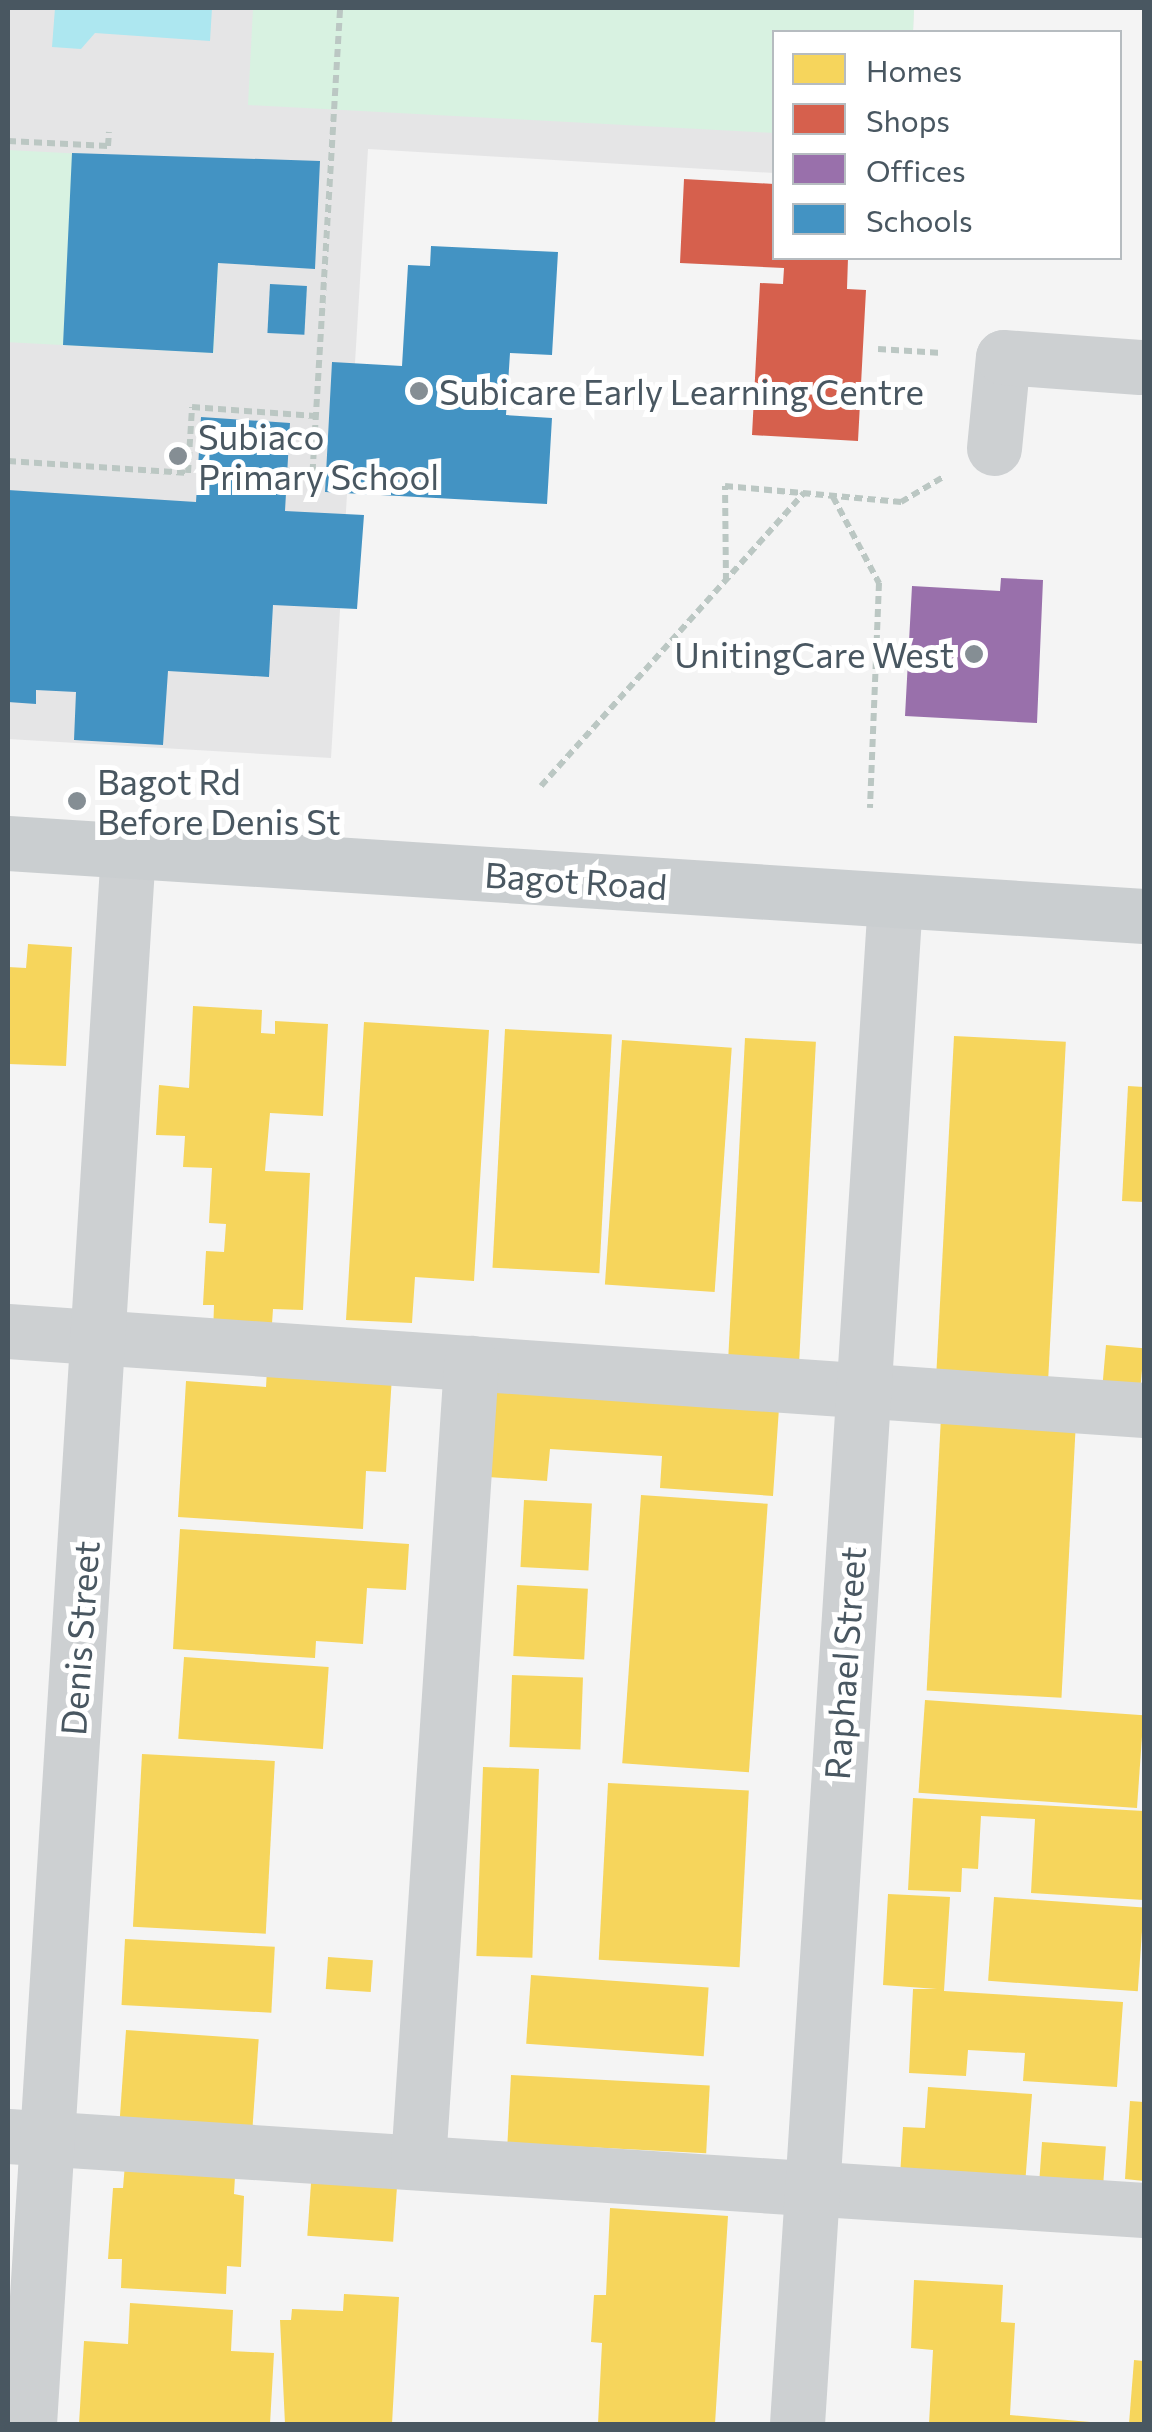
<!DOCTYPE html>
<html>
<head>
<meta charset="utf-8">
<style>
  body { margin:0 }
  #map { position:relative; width:1152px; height:2432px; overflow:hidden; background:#f4f4f4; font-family:Commissioner,sans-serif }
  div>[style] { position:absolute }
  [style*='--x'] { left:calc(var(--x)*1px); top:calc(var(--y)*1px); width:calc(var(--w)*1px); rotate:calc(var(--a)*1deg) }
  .education>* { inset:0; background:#e5e5e6 }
  .green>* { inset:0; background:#d8f2e1; transform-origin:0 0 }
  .water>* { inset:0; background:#ade7f0 }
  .homes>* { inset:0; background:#f6d55c; transform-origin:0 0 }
  .shops>* { inset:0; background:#d6604d }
  .offices>* { inset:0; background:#9970ab }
  .schools>* { inset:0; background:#4393c3; transform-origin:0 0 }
  .path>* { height:6px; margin-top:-3px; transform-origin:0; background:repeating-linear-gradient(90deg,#bbc7c3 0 8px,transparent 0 13px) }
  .minor>* { height:55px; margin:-27.5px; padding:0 27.5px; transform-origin:27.5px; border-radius:27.5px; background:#cdd0d2 }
  .major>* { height:55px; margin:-27.5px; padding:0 27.5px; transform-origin:27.5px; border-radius:27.5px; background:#caced0 }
  .dots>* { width:28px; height:28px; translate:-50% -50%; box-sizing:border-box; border:5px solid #fff; border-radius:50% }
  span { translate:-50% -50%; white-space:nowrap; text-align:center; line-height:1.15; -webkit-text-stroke:10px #fff; paint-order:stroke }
  .poi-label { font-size:35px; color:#495761 }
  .left { translate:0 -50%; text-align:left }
  .right { translate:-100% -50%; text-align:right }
  .street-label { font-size:35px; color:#495761 }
  .frame { position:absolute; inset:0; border:10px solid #495761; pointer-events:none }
  .legend { position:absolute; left:772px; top:30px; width:350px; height:230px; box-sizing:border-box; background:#fff; border:2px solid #b6bcc0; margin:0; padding:12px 18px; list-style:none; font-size:30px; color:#495761 }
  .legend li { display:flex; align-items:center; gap:20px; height:50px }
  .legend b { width:50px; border:2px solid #b6bcc0 }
</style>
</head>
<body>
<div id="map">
  <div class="education">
    <div style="clip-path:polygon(8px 8px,914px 8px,913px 32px,774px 32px,774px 173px,368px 149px,331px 758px,8px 739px)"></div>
  </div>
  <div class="green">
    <div style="clip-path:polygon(253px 8px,914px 8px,913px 32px,774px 32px,774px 133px,248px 105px)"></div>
    <div style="left:8px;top:150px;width:216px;height:192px;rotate:3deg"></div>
  </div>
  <div class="water">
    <div style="clip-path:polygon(55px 8px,212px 8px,210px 41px,95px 33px,81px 49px,52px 47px)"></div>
  </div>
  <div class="homes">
    <div style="clip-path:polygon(28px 944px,72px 947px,66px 1066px,8px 1064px,8px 967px,26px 968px)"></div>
    <div style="clip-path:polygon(193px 1006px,262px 1010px,261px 1033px,275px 1034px,275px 1021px,328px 1024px,323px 1116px,270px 1113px,265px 1171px,310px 1173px,303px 1310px,273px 1309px,271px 1338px,213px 1335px,214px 1305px,203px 1305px,206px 1251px,224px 1252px,226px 1224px,209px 1223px,212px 1168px,183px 1167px,185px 1136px,156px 1135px,159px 1085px,189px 1088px)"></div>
    <div style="clip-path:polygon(364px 1022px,489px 1030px,474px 1281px,415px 1277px,412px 1323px,346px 1320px)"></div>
    <div style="left:505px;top:1029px;width:107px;height:239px;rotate:3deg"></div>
    <div style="left:954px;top:1036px;width:112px;height:346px;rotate:3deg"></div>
    <div style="left:745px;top:1038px;width:71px;height:325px;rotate:3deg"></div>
    <div style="left:622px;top:1040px;width:110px;height:245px;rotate:4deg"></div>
    <div style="clip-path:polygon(1128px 1086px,1144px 1087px,1144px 1202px,1122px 1201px)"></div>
    <div style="left:1106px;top:1345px;width:38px;height:45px;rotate:5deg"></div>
    <div style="clip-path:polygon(267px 1369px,392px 1376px,386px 1472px,366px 1471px,363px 1529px,178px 1517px,186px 1381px,266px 1387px)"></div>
    <div style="clip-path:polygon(493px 1389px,779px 1408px,773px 1496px,660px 1488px,662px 1456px,550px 1449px,547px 1481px,488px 1477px)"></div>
    <div style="left:941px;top:1417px;width:135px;height:274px;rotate:3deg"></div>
    <div style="left:641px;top:1495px;width:127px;height:269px;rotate:4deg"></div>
    <div style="left:524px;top:1500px;width:68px;height:67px;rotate:3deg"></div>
    <div style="clip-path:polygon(180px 1529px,409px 1544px,406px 1590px,367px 1588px,363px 1644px,316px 1641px,315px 1658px,173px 1649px)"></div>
    <div style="left:517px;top:1585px;width:71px;height:71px;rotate:3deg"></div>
    <div style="left:184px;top:1657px;width:145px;height:82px;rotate:4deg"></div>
    <div style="left:512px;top:1675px;width:71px;height:72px;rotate:2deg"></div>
    <div style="left:925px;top:1700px;width:219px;height:93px;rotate:4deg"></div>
    <div style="left:142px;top:1754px;width:133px;height:173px;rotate:3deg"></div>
    <div style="left:483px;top:1767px;width:56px;height:189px;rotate:2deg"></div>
    <div style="left:608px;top:1783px;width:141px;height:177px;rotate:3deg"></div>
    <div style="clip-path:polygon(913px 1798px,1144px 1811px,1144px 1900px,1031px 1893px,1035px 1819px,981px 1816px,978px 1869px,962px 1868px,961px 1892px,908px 1890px)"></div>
    <div style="clip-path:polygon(888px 1894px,950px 1897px,944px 1991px,1123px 2002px,1117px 2087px,1023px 2081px,1025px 2053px,968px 2050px,966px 2076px,909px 2073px,913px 1989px,937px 1989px,883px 1985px)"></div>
    <div style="left:994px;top:1897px;width:150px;height:84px;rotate:4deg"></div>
    <div style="left:125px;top:1939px;width:150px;height:66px;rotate:3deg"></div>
    <div style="left:328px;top:1957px;width:45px;height:32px;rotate:4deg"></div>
    <div style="left:531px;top:1975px;width:178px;height:69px;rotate:4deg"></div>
    <div style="left:126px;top:2030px;width:133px;height:98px;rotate:4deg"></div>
    <div style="left:511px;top:2075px;width:199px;height:68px;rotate:3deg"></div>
    <div style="clip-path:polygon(928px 2087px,1032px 2094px,1025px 2185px,900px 2177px,903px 2127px,925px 2128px)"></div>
    <div style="clip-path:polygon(1130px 2101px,1144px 2102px,1144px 2181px,1125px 2179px)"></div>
    <div style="left:1042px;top:2142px;width:64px;height:43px;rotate:4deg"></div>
    <div style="clip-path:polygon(126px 2152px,236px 2158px,234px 2194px,244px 2196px,241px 2267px,227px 2266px,226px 2294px,121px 2288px,122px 2259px,108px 2259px,113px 2188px,123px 2188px)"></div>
    <div style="left:312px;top:2169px;width:86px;height:67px;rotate:4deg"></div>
    <div style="clip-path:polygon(610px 2208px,728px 2216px,715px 2424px,598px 2424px,602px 2343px,591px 2342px,594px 2295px,606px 2295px)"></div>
    <div style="clip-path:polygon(914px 2280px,1003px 2285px,1001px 2322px,1015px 2323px,1010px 2415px,1113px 2424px,929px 2424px,933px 2350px,911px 2348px)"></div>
    <div style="clip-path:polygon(344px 2294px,399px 2297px,392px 2424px,285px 2424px,280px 2320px,291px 2320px,292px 2309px,343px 2311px)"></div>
    <div style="clip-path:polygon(130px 2303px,233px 2310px,231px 2351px,274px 2353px,270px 2424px,79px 2424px,84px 2341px,128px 2344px)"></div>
    <div style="clip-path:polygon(1134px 2360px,1144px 2361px,1144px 2424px,1129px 2424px)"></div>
  </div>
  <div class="shops">
    <div style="clip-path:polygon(684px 179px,774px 184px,774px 258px,848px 258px,847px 289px,866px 290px,858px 441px,752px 435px,760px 283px,783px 284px,784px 268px,680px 263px)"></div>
  </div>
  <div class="offices">
    <div style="clip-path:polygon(1001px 578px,1043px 580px,1037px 723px,905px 716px,912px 586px,1000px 591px)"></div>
  </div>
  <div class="schools">
    <div style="clip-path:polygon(72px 153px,320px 161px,315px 269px,218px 263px,213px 353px,63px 345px)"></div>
    <div style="clip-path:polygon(431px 246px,558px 252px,552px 355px,510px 353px,506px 415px,552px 418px,547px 504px,325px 492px,332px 362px,402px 366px,408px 265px,430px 266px)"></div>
    <div style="left:270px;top:284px;width:37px;height:49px;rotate:3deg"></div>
    <div style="clip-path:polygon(201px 417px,290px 423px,285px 511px,364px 515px,357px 609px,273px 605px,269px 677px,168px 671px,163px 745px,74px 740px,76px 692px,36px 690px,36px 704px,8px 702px,8px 490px,196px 502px)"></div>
  </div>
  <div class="path">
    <div style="--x:8;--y:141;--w:100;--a:2.9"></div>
    <div style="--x:108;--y:146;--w:14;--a:-86"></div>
    <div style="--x:878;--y:349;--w:64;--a:3.6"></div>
    <div style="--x:8;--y:461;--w:180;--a:3.8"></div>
    <div style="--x:188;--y:473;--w:66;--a:-86.5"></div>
    <div style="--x:192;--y:407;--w:123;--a:4.2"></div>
    <div style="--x:833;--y:497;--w:98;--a:61.9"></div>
    <div style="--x:879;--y:583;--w:225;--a:92.3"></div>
    <div style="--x:311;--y:498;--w:491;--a:-86.6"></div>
    <div style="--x:726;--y:581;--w:95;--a:-90.6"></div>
    <div style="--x:725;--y:486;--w:177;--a:5.2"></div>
    <div style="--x:901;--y:502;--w:51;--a:-30.6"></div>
    <div style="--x:541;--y:786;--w:394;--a:-48.1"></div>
  </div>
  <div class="minor">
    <div style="--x:994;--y:448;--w:91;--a:-84.4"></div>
    <div style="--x:1003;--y:357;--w:137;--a:4.2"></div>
    <div style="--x:8;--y:1331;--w:1139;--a:3.98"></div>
    <div style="--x:8;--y:2136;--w:1138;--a:3.73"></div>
    <div style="--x:418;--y:2162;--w:801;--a:-86.2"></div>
    <div style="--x:29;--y:2424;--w:1576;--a:-86.4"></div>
    <div style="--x:797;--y:2424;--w:1525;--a:-86.32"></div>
  </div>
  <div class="major">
    <div style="--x:8;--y:843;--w:1138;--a:3.68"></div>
  </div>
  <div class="dots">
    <div style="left:419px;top:391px;background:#858e94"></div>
    <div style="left:178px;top:456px;background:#858e94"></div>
    <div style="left:974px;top:654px;background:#858e94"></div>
    <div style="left:77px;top:801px;background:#858e94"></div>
  </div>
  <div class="poi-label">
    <span class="left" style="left:439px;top:391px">Subicare Early Learning Centre</span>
    <span class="left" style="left:198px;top:456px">Subiaco<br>Primary School</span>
    <span class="right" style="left:954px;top:654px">UnitingCare West</span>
    <span class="left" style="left:97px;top:801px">Bagot Rd<br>Before Denis St</span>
  </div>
  <div class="street-label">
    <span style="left:576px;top:880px;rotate:4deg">Bagot Road</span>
    <span style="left:79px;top:1638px;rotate:-86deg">Denis Street</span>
    <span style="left:844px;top:1663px;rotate:-86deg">Raphael Street</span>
  </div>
  <div class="frame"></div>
  <ul class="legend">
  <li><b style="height:28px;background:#f6d55c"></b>Homes</li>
  <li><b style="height:28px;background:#d6604d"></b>Shops</li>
  <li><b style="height:28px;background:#9970ab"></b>Offices</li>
  <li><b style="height:28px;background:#4393c3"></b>Schools</li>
  </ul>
</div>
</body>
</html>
